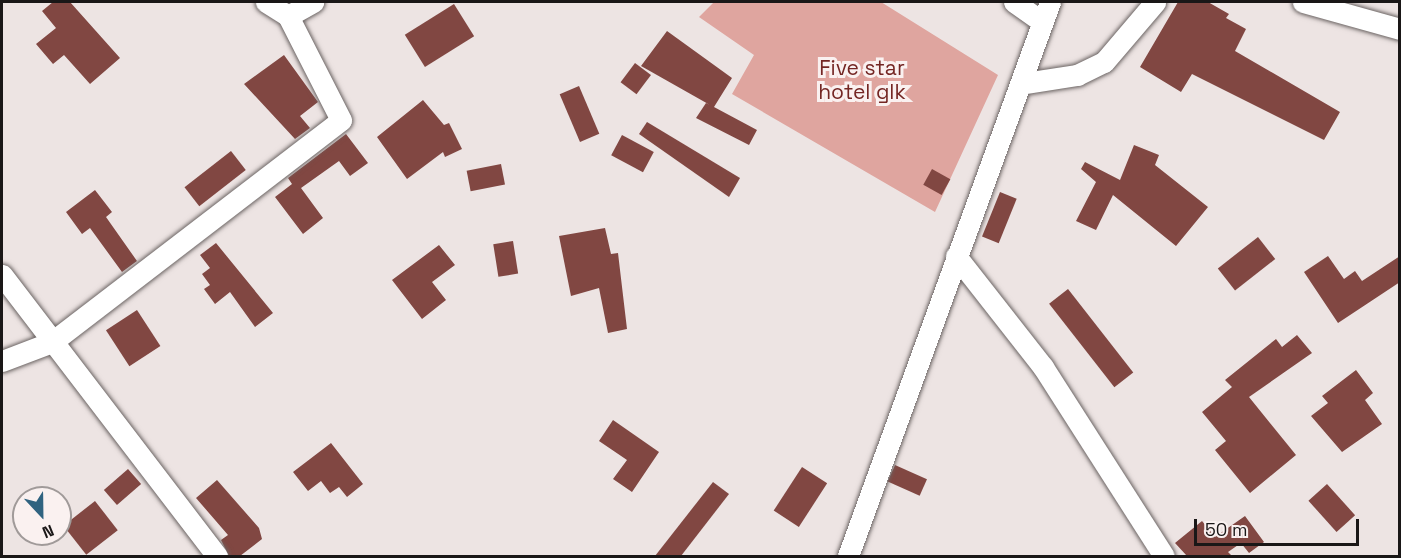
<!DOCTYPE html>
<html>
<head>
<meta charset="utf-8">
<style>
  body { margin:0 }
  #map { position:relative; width:1401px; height:558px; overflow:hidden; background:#ede4e3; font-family:"Space Grotesk",sans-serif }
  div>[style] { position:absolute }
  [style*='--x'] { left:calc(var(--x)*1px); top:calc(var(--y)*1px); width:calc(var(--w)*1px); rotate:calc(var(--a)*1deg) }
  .green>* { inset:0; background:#dfa59f }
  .building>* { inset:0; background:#814742; transform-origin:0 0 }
  .roads { filter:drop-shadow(0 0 2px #6b6463) drop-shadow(0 0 2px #6b6463) }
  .minor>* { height:21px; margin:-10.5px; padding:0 10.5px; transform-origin:10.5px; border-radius:10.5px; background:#fff }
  span { translate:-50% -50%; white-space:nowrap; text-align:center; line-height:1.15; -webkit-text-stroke:6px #faf1f0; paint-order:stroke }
  .park-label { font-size:21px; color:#742623 }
  .frame { position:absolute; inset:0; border:3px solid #1a1717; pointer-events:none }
  .north { position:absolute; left:12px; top:486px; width:60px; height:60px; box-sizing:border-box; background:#faf1f0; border:2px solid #a09a99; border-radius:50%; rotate:158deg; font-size:16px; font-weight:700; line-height:24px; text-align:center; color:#1a1717 }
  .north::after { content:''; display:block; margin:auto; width:21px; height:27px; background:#306380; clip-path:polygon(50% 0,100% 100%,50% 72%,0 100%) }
  .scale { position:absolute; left:1194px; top:519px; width:165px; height:27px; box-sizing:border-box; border:3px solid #1a1717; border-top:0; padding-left:8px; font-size:18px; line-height:21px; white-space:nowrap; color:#1a1717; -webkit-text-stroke:4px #faf1f0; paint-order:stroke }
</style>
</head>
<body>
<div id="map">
  <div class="green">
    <div style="clip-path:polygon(714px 2px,881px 2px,998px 75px,935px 212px,732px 94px,754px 55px,699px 17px)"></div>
  </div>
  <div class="building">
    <div style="clip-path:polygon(53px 2px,70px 2px,120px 58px,90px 84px,64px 55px,53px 64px,36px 44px,56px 28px,42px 11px)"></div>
    <div style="clip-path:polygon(1178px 2px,1208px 2px,1229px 14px,1226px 18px,1246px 29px,1235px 51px,1340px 112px,1324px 140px,1192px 74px,1181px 92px,1140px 67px)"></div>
    <div style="left:454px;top:4px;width:38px;height:58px;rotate:58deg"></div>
    <div style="clip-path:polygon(667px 31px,732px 78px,714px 107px,757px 130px,749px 145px,696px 118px,706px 103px,710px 105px,641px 66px)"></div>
    <div style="clip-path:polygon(284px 55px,318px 102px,300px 116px,310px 128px,295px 139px,244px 84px)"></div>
    <div style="left:635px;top:63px;width:20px;height:24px;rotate:37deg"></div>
    <div style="left:579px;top:86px;width:52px;height:21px;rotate:67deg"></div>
    <div style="clip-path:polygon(423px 100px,444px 125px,449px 123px,462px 149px,445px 157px,443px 152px,407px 179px,377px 137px)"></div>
    <div style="clip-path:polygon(647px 122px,740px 178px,729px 197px,639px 134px)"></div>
    <div style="clip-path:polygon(346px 134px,368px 163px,350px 176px,339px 161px,301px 188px,323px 218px,303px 234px,275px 197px,292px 184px,288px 178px)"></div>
    <div style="left:622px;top:135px;width:36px;height:23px;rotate:28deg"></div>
    <div style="clip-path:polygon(1134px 145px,1159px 155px,1155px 165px,1208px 207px,1176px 246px,1113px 195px,1096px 230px,1076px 221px,1096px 182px,1081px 169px,1085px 162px,1120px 180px)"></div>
    <div style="left:231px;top:151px;width:24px;height:59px;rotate:52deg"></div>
    <div style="left:501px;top:164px;width:21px;height:35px;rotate:79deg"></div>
    <div style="left:932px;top:169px;width:21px;height:18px;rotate:29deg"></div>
    <div style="clip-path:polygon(95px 190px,112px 212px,106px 217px,137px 261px,122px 272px,90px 228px,82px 234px,66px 212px)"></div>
    <div style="left:1000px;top:192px;width:18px;height:48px;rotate:22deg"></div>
    <div style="clip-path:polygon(605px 228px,611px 254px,618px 253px,627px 329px,608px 333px,599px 288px,571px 296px,559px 236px)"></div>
    <div style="left:1258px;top:237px;width:28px;height:51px;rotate:52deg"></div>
    <div style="left:513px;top:241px;width:33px;height:20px;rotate:81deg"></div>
    <div style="clip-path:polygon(216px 243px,273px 313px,255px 327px,230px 292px,215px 304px,204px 289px,210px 285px,202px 274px,210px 268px,200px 255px)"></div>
    <div style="clip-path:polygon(439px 245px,455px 265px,432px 282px,446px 300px,422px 319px,392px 280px)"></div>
    <div style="clip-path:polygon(1328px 256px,1344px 279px,1355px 271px,1362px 281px,1400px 256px,1400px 282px,1338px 323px,1304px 272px)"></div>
    <div style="left:1068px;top:289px;width:106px;height:24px;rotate:52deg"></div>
    <div style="left:137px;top:310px;width:43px;height:37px;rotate:57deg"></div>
    <div style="clip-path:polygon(1297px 335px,1312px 353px,1249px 397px,1296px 455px,1250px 493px,1215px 450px,1226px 441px,1202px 412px,1232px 387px,1225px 380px,1276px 339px,1282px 347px)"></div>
    <div style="clip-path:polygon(1356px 370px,1373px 393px,1365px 400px,1382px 424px,1342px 452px,1311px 416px,1328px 403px,1322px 396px)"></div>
    <div style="clip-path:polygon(613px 420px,659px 452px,632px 492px,613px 479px,627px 460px,599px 441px)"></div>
    <div style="clip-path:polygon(331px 443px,363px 484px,347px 497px,339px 487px,330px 493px,321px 481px,308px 491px,293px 472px)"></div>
    <div style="left:895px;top:465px;width:35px;height:18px;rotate:24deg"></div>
    <div style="left:802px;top:467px;width:30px;height:52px;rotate:33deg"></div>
    <div style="left:128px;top:469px;width:20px;height:32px;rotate:49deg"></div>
    <div style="clip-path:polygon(217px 480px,259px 528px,262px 539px,240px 556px,229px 556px,221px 540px,228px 535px,196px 498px)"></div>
    <div style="clip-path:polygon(713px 482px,729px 494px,681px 556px,655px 556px)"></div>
    <div style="left:1327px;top:484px;width:42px;height:25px;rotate:48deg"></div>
    <div style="left:95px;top:501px;width:37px;height:40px;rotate:52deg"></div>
    <div style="clip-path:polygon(1245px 516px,1264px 542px,1249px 553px,1241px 543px,1228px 552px,1232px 556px,1187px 556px,1175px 543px,1202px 521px,1215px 537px)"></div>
  </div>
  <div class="roads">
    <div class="minor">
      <div style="--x:266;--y:2;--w:26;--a:32"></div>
      <div style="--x:1014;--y:2;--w:32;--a:35"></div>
      <div style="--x:1303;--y:2;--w:101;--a:15.6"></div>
      <div style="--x:1025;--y:83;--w:53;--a:-8.7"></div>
      <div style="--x:1077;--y:75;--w:30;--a:-26"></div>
      <div style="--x:1104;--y:62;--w:79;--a:-49.6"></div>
      <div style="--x:956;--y:256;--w:141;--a:51.9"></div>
      <div style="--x:1043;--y:367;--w:224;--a:57.4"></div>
      <div style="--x:2;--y:275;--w:354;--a:52.6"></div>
      <div style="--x:2;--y:361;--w:53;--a:-20.8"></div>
      <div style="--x:52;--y:342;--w:364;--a:-37.5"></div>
      <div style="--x:341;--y:120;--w:117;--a:-117"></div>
      <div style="--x:288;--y:16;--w:29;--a:-29"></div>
      <div style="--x:848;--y:556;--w:590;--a:-69.97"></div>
    </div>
  </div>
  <div class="park-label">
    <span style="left:862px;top:80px">Five star<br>hotel glk</span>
  </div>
  <div class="frame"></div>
  <div class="north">N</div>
  <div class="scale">50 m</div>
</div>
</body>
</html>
